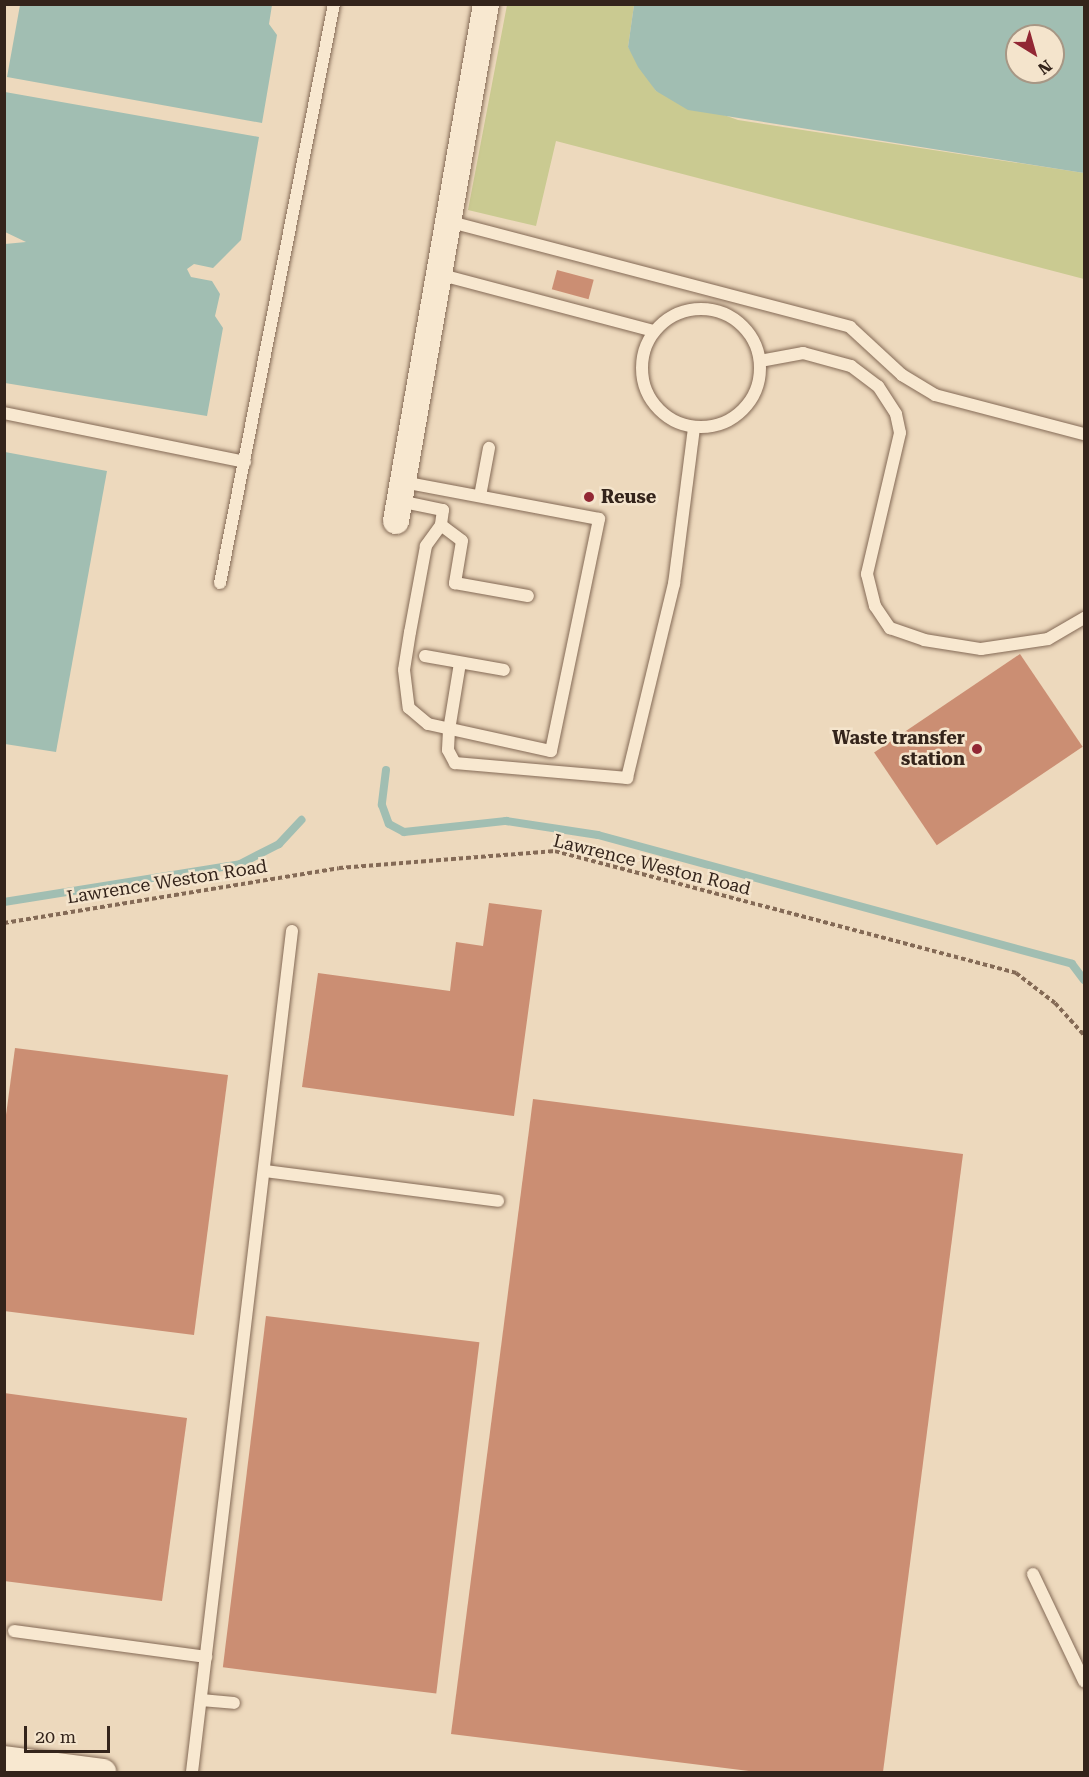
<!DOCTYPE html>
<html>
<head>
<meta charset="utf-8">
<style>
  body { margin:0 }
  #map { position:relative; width:1089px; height:1777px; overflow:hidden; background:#edd9bd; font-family:"Roboto Serif",serif }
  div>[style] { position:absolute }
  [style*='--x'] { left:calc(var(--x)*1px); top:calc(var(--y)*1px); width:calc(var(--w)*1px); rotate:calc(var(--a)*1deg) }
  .green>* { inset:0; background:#caca91 }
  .water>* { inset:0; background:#a1beb2 }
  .stream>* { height:8px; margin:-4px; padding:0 4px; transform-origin:4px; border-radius:4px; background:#a1beb2 }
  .building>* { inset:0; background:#cb8e73; transform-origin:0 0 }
  .path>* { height:4px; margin-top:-2px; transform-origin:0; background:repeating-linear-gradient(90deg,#846a56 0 4.5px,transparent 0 7.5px) }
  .roads { filter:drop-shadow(0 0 2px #846a56) drop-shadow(0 0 2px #846a56) }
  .lane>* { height:12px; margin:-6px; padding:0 6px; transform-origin:6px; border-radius:6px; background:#f8e8d0 }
  .lane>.ring { margin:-6px; padding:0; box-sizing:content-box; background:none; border:12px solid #f8e8d0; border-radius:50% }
  .street>* { height:26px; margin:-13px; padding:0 13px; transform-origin:13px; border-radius:13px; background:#f8e8d0 }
  .dots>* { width:16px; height:16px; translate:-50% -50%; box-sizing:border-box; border:3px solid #f4e4cc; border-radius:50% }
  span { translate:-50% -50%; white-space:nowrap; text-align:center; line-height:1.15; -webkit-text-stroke:5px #f4e4cc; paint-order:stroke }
  .poi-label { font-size:18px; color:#34241b; font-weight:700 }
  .left { translate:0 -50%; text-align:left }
  .right { translate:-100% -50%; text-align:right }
  .street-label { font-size:18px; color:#34241b }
  .frame { position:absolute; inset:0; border:6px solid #34241b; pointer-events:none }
  .north { position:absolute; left:1005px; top:24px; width:60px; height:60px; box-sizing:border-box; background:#f4e4cc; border:2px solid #a79785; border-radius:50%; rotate:143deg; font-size:16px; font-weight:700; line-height:24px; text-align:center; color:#34241b }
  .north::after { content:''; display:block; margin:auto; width:21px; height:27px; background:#922734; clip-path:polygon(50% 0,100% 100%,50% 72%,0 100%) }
  .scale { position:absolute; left:24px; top:1726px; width:86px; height:27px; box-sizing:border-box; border:3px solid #34241b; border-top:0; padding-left:8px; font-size:18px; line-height:21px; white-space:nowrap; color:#34241b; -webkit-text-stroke:4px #f4e4cc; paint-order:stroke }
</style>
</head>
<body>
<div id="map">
  <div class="green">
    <div style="clip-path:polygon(507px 5px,634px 5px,628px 47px,656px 91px,738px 120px,1084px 173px,1084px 279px,556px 141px,536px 226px,468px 210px)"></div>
  </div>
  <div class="water">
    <div style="clip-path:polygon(20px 5px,272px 5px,269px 24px,277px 35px,262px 123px,7px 77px)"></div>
    <div style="clip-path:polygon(evenodd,634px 5px,1084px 5px,1084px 173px,688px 110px,656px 91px,638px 67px,628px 47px,634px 5px,1017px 36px,1053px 36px,1053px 72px,1017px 72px,1017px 36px)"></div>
    <div style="clip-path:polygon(5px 92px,259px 137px,241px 240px,213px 268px,194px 264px,187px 269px,191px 277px,212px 281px,220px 294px,215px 316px,223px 328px,207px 416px,5px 383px,5px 244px,26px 242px,5px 232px)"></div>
    <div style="clip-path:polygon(5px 452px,107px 471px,56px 752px,5px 744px)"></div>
  </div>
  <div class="stream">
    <div style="--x:386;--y:770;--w:35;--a:97"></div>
    <div style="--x:382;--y:805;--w:20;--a:70"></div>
    <div style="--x:389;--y:824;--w:17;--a:28"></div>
    <div style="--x:404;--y:832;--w:103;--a:-6.2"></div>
    <div style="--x:506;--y:821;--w:93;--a:8.7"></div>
    <div style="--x:598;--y:835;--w:491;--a:15.2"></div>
    <div style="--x:1072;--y:964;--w:20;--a:53"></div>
    <div style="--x:4;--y:902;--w:239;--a:-9.1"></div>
    <div style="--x:240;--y:864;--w:44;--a:-27.1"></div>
    <div style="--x:279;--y:844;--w:33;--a:-47"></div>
  </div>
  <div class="building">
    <div style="left:557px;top:270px;width:38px;height:20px;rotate:15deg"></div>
    <div style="left:1020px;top:654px;width:112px;height:176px;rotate:56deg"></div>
    <div style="clip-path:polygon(489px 903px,542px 910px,514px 1116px,302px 1087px,318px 973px,450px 991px,456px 942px,483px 946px)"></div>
    <div style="clip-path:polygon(15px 1048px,228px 1075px,194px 1335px,4px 1311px,4px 1130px)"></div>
    <div style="clip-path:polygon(533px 1099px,963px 1154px,883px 1772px,757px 1772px,451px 1734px)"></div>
    <div style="left:266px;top:1316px;width:215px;height:354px;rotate:7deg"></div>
    <div style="clip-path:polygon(4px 1393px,187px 1418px,162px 1601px,4px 1581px)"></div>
  </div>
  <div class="path">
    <div style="--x:4;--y:923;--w:339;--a:-9.3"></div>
    <div style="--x:339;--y:868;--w:217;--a:-4.5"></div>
    <div style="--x:555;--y:851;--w:477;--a:14.8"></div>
    <div style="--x:1016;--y:973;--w:49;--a:37.6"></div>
    <div style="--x:1055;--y:1003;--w:43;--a:47.8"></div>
  </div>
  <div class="roads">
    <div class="lane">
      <div style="--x:447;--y:221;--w:417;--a:14.7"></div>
      <div style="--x:850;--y:327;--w:71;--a:42.7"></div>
      <div style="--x:902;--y:375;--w:39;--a:31"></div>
      <div style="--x:935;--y:395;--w:154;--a:14.7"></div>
      <div style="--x:438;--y:274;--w:223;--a:14.8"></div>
      <div class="ring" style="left:642px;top:309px;width:106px;height:106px"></div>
      <div style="--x:760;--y:361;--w:44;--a:-10.5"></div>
      <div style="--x:803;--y:353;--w:50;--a:15.2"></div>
      <div style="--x:851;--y:366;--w:34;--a:37"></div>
      <div style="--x:878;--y:386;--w:33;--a:57"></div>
      <div style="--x:896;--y:414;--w:19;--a:78"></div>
      <div style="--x:900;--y:433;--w:145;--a:103.2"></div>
      <div style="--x:867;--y:574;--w:33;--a:76"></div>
      <div style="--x:875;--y:606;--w:27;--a:56"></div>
      <div style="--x:890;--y:628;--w:36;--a:19"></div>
      <div style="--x:924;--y:640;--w:58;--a:9"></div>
      <div style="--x:981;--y:649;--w:68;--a:-8.5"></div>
      <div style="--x:1048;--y:639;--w:42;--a:-30.3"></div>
      <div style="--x:4;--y:413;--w:246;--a:11.5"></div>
      <div style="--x:480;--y:496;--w:49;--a:-79.4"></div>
      <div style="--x:399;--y:501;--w:45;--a:11.6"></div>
      <div style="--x:443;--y:510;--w:15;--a:98"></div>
      <div style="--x:441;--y:525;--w:26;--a:126"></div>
      <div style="--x:426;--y:546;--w:87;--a:100.5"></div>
      <div style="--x:410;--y:632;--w:38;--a:99"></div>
      <div style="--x:404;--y:670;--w:38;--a:83"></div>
      <div style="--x:409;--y:708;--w:25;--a:40"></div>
      <div style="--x:428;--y:724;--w:126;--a:12.4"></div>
      <div style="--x:551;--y:751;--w:237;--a:-78.3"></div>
      <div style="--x:599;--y:519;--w:199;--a:-169.3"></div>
      <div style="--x:441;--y:525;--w:26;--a:37"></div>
      <div style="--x:462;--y:541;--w:43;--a:99.5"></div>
      <div style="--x:455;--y:583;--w:74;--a:10.1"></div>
      <div style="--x:220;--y:583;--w:590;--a:-78.86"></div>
      <div style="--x:425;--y:656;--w:80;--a:10"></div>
      <div style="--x:460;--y:663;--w:68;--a:99.3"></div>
      <div style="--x:449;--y:730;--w:20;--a:93"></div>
      <div style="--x:448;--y:750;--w:15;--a:62"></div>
      <div style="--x:455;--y:763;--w:173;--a:5"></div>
      <div style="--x:627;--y:778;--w:200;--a:-76.4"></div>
      <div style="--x:674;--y:584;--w:158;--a:-82.7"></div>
      <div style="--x:265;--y:1171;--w:235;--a:7.3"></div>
      <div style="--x:1033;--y:1574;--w:119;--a:64.5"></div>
      <div style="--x:14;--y:1631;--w:194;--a:7.7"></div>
      <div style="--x:201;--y:1700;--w:33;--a:5"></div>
      <div style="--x:192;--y:1772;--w:847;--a:-83.22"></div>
    </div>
    <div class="street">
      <div style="--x:396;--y:521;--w:525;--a:-80.12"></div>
      <div style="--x:4;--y:1759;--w:100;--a:7.5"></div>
    </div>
  </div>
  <div class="dots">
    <div style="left:589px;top:497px;background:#922734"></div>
    <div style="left:977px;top:749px;background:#922734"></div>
  </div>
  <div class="poi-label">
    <span class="left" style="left:601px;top:497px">Reuse</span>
    <span class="right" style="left:965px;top:749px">Waste transfer<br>station</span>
  </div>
  <div class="street-label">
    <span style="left:652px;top:865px;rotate:14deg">Lawrence Weston Road</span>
    <span style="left:167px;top:882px;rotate:-9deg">Lawrence Weston Road</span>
  </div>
  <div class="frame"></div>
  <div class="north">N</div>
  <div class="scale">20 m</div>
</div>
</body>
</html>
